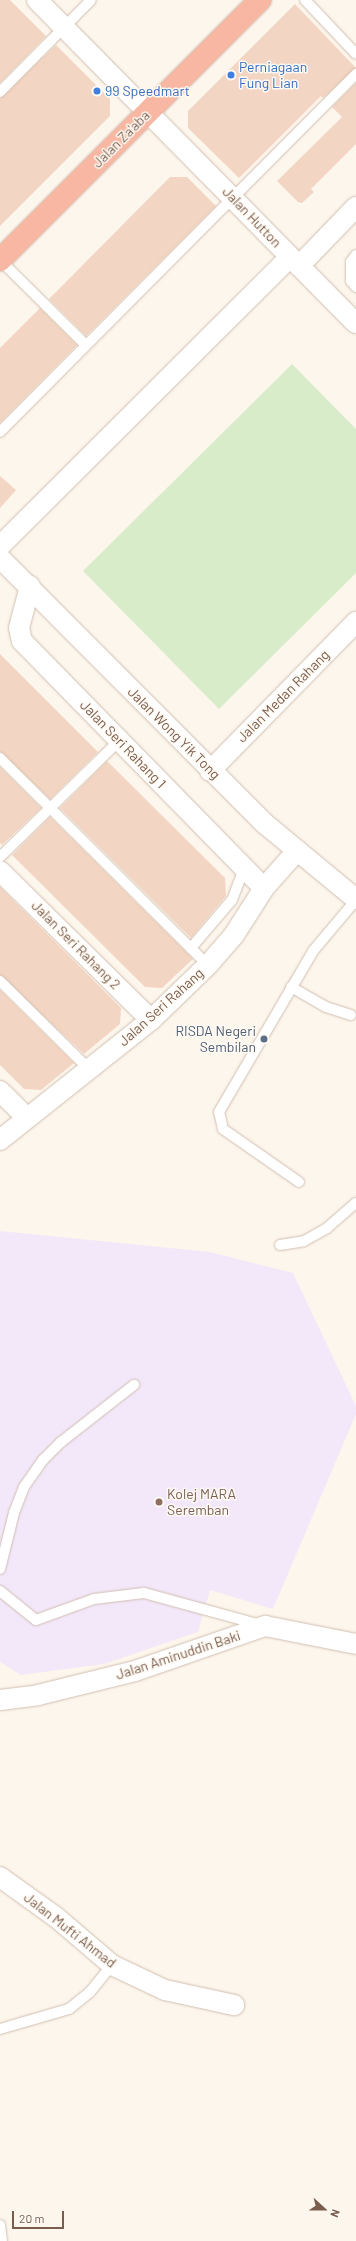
<!DOCTYPE html>
<html>
<head>
<meta charset="utf-8">
<style>
  body { margin:0 }
  #map { position:relative; width:356px; height:2241px; overflow:hidden; background:#fdf6ec; font-family:Barlow,sans-serif }
  div>[style] { position:absolute }
  [style*='--x'] { left:calc(var(--x)*1px); top:calc(var(--y)*1px); width:calc(var(--w)*1px); rotate:calc(var(--a)*1deg) }
  .education>* { inset:0; background:#f3e8fa }
  .green>* { inset:0; background:#d8ecc9 }
  .building>* { inset:0; background:#f3d5c3 }
  .roads { filter:drop-shadow(0 0 1px #d1beb0) drop-shadow(0 0 1px #d1beb0) }
  .lane>* { height:10px; margin:-5px; padding:0 5px; transform-origin:5px; border-radius:5px; background:#fff }
  .street>* { height:20px; margin:-10px; padding:0 10px; transform-origin:10px; border-radius:10px; background:#fff }
  .highway>* { height:22px; margin:-11px; padding:0 11px; transform-origin:11px; border-radius:11px; background:#f7b7a3 }
  .dots>* { width:11px; height:11px; translate:-50% -50%; box-sizing:border-box; border:2px solid #fffaf3; border-radius:50% }
  span { translate:-50% -50%; white-space:nowrap; text-align:center; line-height:1.15; -webkit-text-stroke:3px #fffaf3; paint-order:stroke }
  .shop-label { font-size:14px; color:#366cbe }
  .left { translate:0 -50%; text-align:left }
  .street-label { font-size:14px; color:#7a5c4d }
  .service-label { font-size:14px; color:#4e5e75 }
  .right { translate:-100% -50%; text-align:right }
  .education-label { font-size:14px; color:#785e54 }
  .north { position:absolute; left:304px; top:2189px; width:40px; height:40px; -webkit-text-stroke:3px #fffaf3; paint-order:stroke; rotate:111deg; font-size:11px; font-weight:700; line-height:16px; text-align:center; color:#7a5c4d }
  .north::after { content:''; display:block; margin:auto; width:14px; height:18px; background:#7a5c4d; clip-path:polygon(50% 0,100% 100%,50% 72%,0 100%) }
  .scale { position:absolute; left:12px; top:2211px; width:52px; height:18px; box-sizing:border-box; border:2px solid #7a5c4d; border-top:0; padding-left:5px; font-size:12px; line-height:14px; white-space:nowrap; color:#7a5c4d; -webkit-text-stroke:3px #fffaf3; paint-order:stroke }
</style>
</head>
<body>
<div id="map">
  <div class="education">
    <div style="clip-path:polygon(0 1231px,210px 1252px,293px 1273px,356px 1406px,356px 1414px,273px 1609px,210px 1590px,198px 1632px,104px 1664px,21px 1675px,0 1662px)"></div>
  </div>
  <div class="green">
    <div style="clip-path:polygon(292px 364px,356px 429px,356px 573px,219px 709px,83px 571px)"></div>
  </div>
  <div class="building">
    <div style="clip-path:polygon(0 0,10px 0,46px 36px,0 83px)"></div>
    <div style="clip-path:polygon(295px 4px,356px 68px,323px 98px,321px 96px,239px 178px,188px 128px,188px 111px)"></div>
    <div style="clip-path:polygon(56px 45px,110px 99px,110px 116px,0 226px,0 98px)"></div>
    <div style="clip-path:polygon(356px 83px,356px 144px,311px 189px,314px 192px,302px 203px,298px 202px,277px 181px,342px 117px,332px 107px)"></div>
    <div style="clip-path:polygon(170px 177px,187px 177px,216px 206px,86px 336px,49px 299px)"></div>
    <div style="clip-path:polygon(40px 308px,77px 345px,0 423px,0 348px)"></div>
    <div style="clip-path:polygon(0 476px,16px 490px,0 508px)"></div>
    <div style="clip-path:polygon(0 654px,98px 752px,50px 799px,0 752px)"></div>
    <div style="clip-path:polygon(107px 761px,225px 878px,226px 896px,191px 938px,60px 808px)"></div>
    <div style="clip-path:polygon(0 767px,41px 808px,2px 845px,0 843px)"></div>
    <div style="clip-path:polygon(50px 817px,193px 959px,162px 988px,145px 987px,12px 855px)"></div>
    <div style="clip-path:polygon(0 887px,121px 1008px,120px 1024px,84px 1054px,0 975px)"></div>
    <div style="clip-path:polygon(0 990px,74px 1063px,41px 1090px,24px 1089px,0 1065px)"></div>
  </div>
  <div class="roads">
    <div class="lane">
      <div style="--x:305;--y:0;--w:74;--a:46.6"></div>
      <div style="--x:0;--y:92;--w:129;--a:-45.3"></div>
      <div style="--x:356;--y:255;--w:9;--a:126"></div>
      <div style="--x:351;--y:262;--w:19;--a:90"></div>
      <div style="--x:351;--y:281;--w:8;--a:50"></div>
      <div style="--x:0;--y:260;--w:121;--a:44.7"></div>
      <div style="--x:0;--y:432;--w:505;--a:-45.16"></div>
      <div style="--x:0;--y:758;--w:293;--a:44.9"></div>
      <div style="--x:0;--y:857;--w:168;--a:-44.3"></div>
      <div style="--x:191;--y:948;--w:63;--a:-49.5"></div>
      <div style="--x:232;--y:900;--w:34;--a:-69"></div>
      <div style="--x:0;--y:981;--w:125;--a:44.7"></div>
      <div style="--x:291;--y:987;--w:40;--a:29.7"></div>
      <div style="--x:326;--y:1007;--w:26;--a:18"></div>
      <div style="--x:299;--y:1182;--w:93;--a:-145.1"></div>
      <div style="--x:223;--y:1129;--w:17;--a:-103"></div>
      <div style="--x:219;--y:1112;--w:186;--a:-59.7"></div>
      <div style="--x:313;--y:951;--w:67;--a:-49.9"></div>
      <div style="--x:280;--y:1245;--w:24;--a:-9"></div>
      <div style="--x:304;--y:1241;--w:26;--a:-29"></div>
      <div style="--x:327;--y:1228;--w:38;--a:-41"></div>
      <div style="--x:0;--y:1569;--w:58;--a:-76"></div>
      <div style="--x:14;--y:1513;--w:28;--a:-69"></div>
      <div style="--x:24;--y:1487;--w:33;--a:-55"></div>
      <div style="--x:43;--y:1460;--w:25;--a:-45"></div>
      <div style="--x:61;--y:1442;--w:93;--a:-38"></div>
      <div style="--x:0;--y:1591;--w:46;--a:38.9"></div>
      <div style="--x:36;--y:1620;--w:62;--a:-19.9"></div>
      <div style="--x:94;--y:1599;--w:50;--a:-6.8"></div>
      <div style="--x:144;--y:1593;--w:121;--a:15.3"></div>
      <div style="--x:0;--y:2029;--w:72;--a:-16.2"></div>
      <div style="--x:69;--y:2009;--w:27;--a:-39"></div>
      <div style="--x:90;--y:1992;--w:35;--a:-51"></div>
      <div style="--x:0;--y:2225;--w:16;--a:83"></div>
    </div>
    <div class="street">
      <div style="--x:37;--y:0;--w:454;--a:45.4"></div>
      <div style="--x:299;--y:266;--w:82;--a:-46"></div>
      <div style="--x:0;--y:546;--w:409;--a:-44.9"></div>
      <div style="--x:0;--y:558;--w:374;--a:45.1"></div>
      <div style="--x:264;--y:823;--w:119;--a:39.6"></div>
      <div style="--x:30;--y:586;--w:43;--a:104.7"></div>
      <div style="--x:19;--y:628;--w:13;--a:77"></div>
      <div style="--x:22;--y:641;--w:346;--a:45.6"></div>
      <div style="--x:210;--y:771;--w:209;--a:-45.6"></div>
      <div style="--x:0;--y:871;--w:212;--a:44.6"></div>
      <div style="--x:0;--y:1091;--w:38;--a:45"></div>
      <div style="--x:0;--y:1140;--w:193;--a:-38.5"></div>
      <div style="--x:151;--y:1020;--w:79;--a:-44"></div>
      <div style="--x:208;--y:965;--w:40;--a:-49"></div>
      <div style="--x:234;--y:935;--w:56;--a:-57.4"></div>
      <div style="--x:264;--y:888;--w:50;--a:-48.3"></div>
      <div style="--x:0;--y:1700;--w:38;--a:-7"></div>
      <div style="--x:38;--y:1695;--w:100;--a:-13.9"></div>
      <div style="--x:135;--y:1671;--w:138;--a:-19.1"></div>
      <div style="--x:265;--y:1626;--w:93;--a:11.2"></div>
      <div style="--x:0;--y:1877;--w:70;--a:35.7"></div>
      <div style="--x:57;--y:1918;--w:72;--a:40.5"></div>
      <div style="--x:112;--y:1965;--w:59;--a:25.3"></div>
      <div style="--x:165;--y:1990;--w:71;--a:12.3"></div>
    </div>
    <div class="highway">
      <div style="--x:0;--y:260;--w:368;--a:-45"></div>
    </div>
  </div>
  <div class="dots">
    <div style="left:231px;top:75px;background:#3f7fe0"></div>
    <div style="left:97px;top:91px;background:#3f7fe0"></div>
    <div style="left:264px;top:1039px;background:#5c6f8a"></div>
    <div style="left:159px;top:1502px;background:#8d6e63"></div>
  </div>
  <div class="shop-label">
    <span class="left" style="left:239px;top:75px">Perniagaan<br>Fung Lian</span>
    <span class="left" style="left:105px;top:91px">99 Speedmart</span>
  </div>
  <div class="street-label">
    <span style="left:121px;top:139px;rotate:-45deg">Jalan Za'aba</span>
    <span style="left:252px;top:217px;rotate:46deg">Jalan Hutton</span>
    <span style="left:283px;top:696px;rotate:-45deg">Jalan Medan Rahang</span>
    <span style="left:174px;top:733px;rotate:45deg">Jalan Wong Yik Tong</span>
    <span style="left:123px;top:744px;rotate:46deg">Jalan Seri Rahang 1</span>
    <span style="left:76px;top:945px;rotate:45deg">Jalan Seri Rahang 2</span>
    <span style="left:161px;top:1007px;rotate:-42deg">Jalan Seri Rahang</span>
    <span style="left:178px;top:1655px;rotate:-18deg">Jalan Aminuddin Baki</span>
    <span style="left:70px;top:1930px;rotate:38deg">Jalan Mufti Ahmad</span>
  </div>
  <div class="service-label">
    <span class="right" style="left:256px;top:1039px">RISDA Negeri<br>Sembilan</span>
  </div>
  <div class="education-label">
    <span class="left" style="left:167px;top:1502px">Kolej MARA<br>Seremban</span>
  </div>
  <div class="north">N</div>
  <div class="scale">20 m</div>
</div>
</body>
</html>
